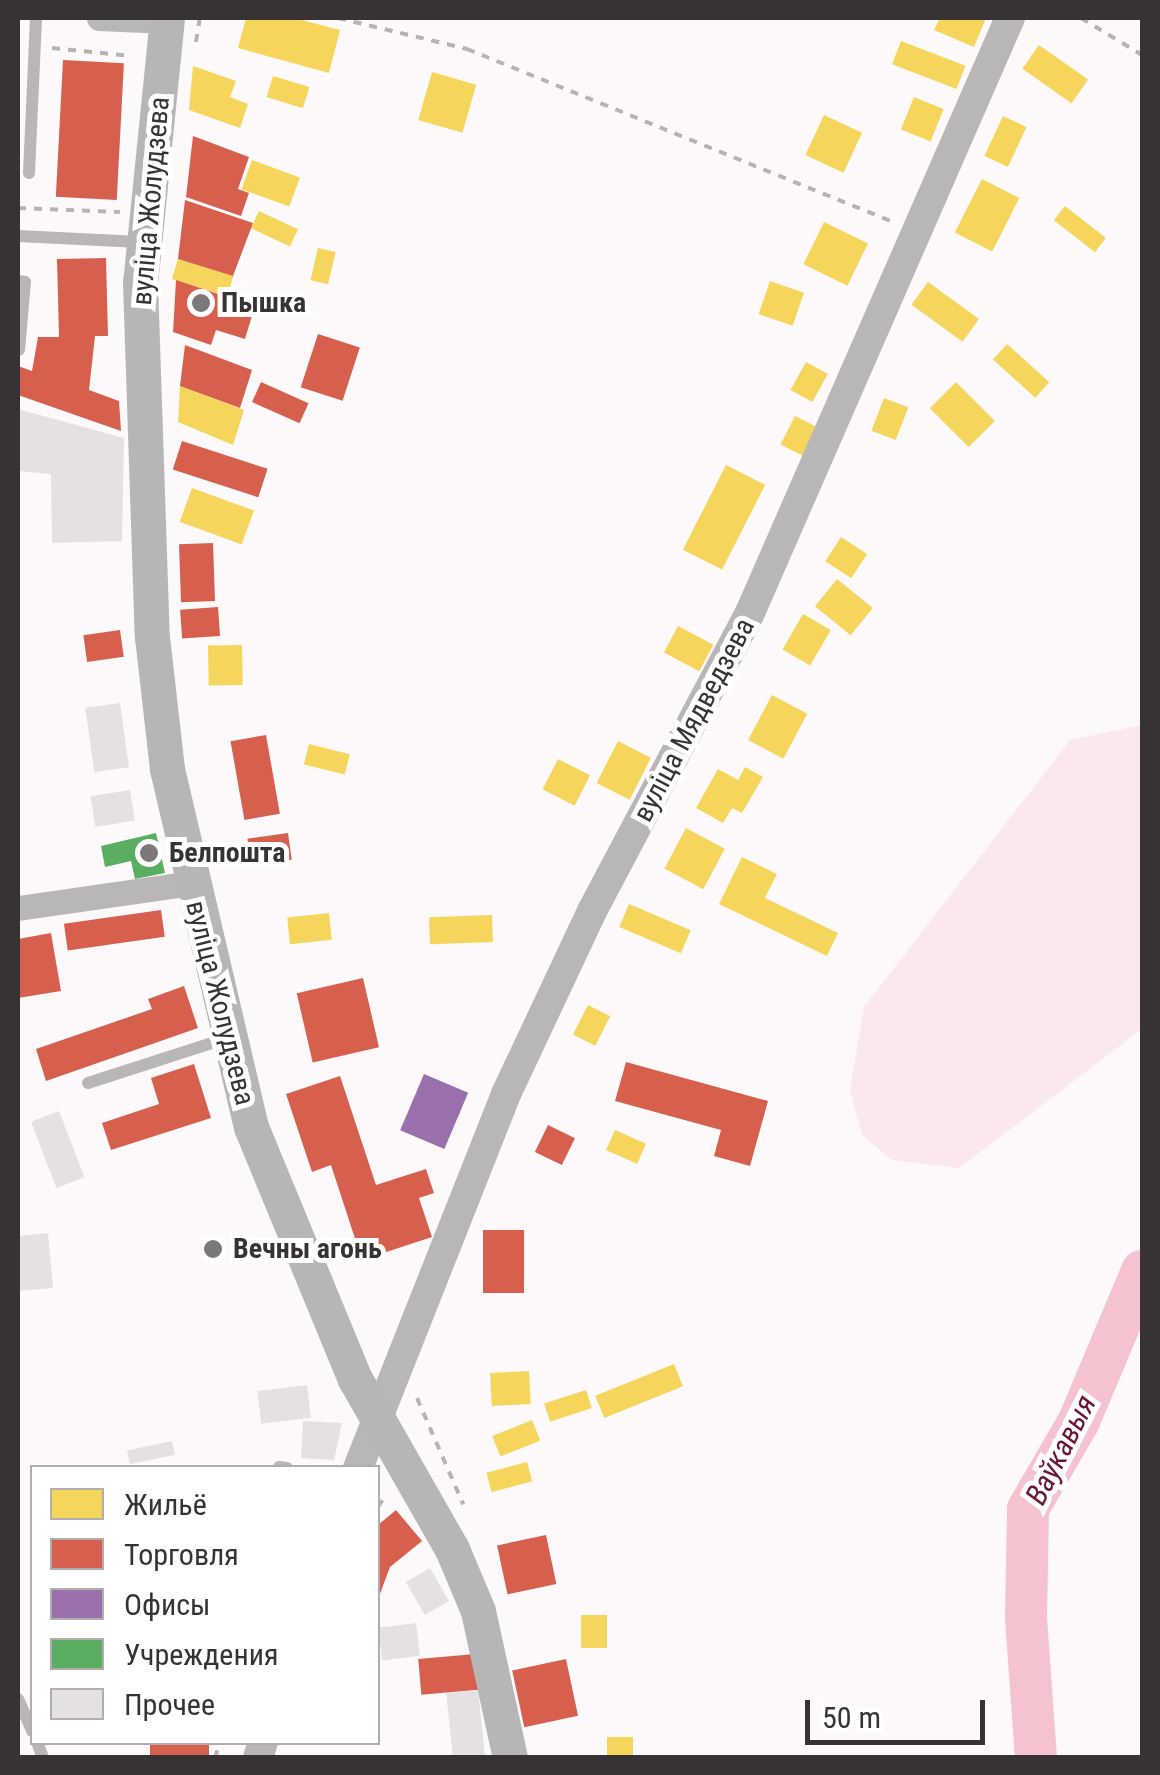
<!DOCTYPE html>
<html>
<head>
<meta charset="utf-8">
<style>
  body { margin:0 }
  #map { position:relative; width:1160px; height:1775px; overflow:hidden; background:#fdf9fa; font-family:"Roboto Condensed",sans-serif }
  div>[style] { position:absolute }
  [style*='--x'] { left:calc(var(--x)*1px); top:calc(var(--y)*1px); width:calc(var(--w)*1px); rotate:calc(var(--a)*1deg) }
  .green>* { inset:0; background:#fbe8ed }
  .homes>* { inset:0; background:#f6d55c; transform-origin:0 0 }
  .shops>* { inset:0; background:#d6604d; transform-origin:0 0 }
  .offices>* { inset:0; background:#9970ab; transform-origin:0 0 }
  .public>* { inset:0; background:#5aae61 }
  .river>* { height:42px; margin:-21px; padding:0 21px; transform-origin:21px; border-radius:21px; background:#f5c2cf }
  .building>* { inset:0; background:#e5e1e2; transform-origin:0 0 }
  .path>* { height:4px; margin-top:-2px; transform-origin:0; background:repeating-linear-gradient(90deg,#b6b3b4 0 8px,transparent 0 16px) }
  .service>* { height:12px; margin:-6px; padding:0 6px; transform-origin:6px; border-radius:6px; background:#b8b6b7 }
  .minor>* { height:25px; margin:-12.5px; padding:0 12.5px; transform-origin:12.5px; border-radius:12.5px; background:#b8b6b7 }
  .tertiary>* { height:30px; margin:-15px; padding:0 15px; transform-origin:15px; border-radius:15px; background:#b8b6b7 }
  .secondary>* { height:35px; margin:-17.5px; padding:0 17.5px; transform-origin:17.5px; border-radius:17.5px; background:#b7b6b6 }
  .dots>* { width:28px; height:28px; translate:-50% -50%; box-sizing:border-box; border:5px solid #fff; border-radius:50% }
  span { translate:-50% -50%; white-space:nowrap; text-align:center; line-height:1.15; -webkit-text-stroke:10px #fff; paint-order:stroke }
  .street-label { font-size:28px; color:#373334 }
  .poi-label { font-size:28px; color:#373334; font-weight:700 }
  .left { translate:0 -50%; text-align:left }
  .water-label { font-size:30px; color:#681536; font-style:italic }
  .frame { position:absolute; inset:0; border:20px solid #373334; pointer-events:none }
  .legend { position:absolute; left:30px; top:1465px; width:350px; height:280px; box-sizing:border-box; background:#fff; border:2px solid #afadae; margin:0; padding:12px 18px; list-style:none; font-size:30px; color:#373334 }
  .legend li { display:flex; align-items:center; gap:20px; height:50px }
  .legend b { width:50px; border:2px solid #afadae }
  .scale { position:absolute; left:805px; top:1700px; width:180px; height:45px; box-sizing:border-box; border:5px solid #373334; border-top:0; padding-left:12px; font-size:30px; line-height:35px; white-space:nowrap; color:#373334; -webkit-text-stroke:8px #fff; paint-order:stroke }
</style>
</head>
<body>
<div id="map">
  <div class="green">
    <div style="clip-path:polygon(1142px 725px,1142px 1029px,959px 1168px,892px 1160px,862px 1135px,850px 1090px,864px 1007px,1070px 740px)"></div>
  </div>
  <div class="homes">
    <div style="clip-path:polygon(246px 18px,294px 18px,340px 30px,329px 73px,238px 48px)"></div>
    <div style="clip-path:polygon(940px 18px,986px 18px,974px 47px,934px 30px)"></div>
    <div style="left:901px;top:41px;width:69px;height:25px;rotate:21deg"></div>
    <div style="left:1039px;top:45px;width:60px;height:29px;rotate:35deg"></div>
    <div style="clip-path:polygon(193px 66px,236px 81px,230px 97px,248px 104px,240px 128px,189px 110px)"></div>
    <div style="left:432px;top:72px;width:46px;height:50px;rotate:16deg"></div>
    <div style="left:273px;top:76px;width:38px;height:22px;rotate:17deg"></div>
    <div style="left:914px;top:97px;width:32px;height:35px;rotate:22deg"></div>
    <div style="left:824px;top:115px;width:42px;height:44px;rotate:25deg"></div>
    <div style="left:1003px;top:116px;width:26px;height:44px;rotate:25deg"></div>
    <div style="left:252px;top:160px;width:51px;height:31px;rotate:20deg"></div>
    <div style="left:982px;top:179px;width:42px;height:60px;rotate:27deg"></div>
    <div style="left:1065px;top:206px;width:52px;height:18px;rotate:38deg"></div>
    <div style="left:259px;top:211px;width:43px;height:19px;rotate:25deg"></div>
    <div style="left:824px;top:222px;width:49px;height:47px;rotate:26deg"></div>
    <div style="left:318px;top:248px;width:18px;height:33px;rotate:13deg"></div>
    <div style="left:178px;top:259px;width:58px;height:21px;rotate:17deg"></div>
    <div style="left:770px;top:281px;width:36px;height:35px;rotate:19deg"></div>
    <div style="left:928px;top:282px;width:63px;height:28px;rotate:36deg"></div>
    <div style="left:1007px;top:344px;width:57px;height:21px;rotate:42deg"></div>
    <div style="left:806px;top:362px;width:25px;height:32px;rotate:29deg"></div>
    <div style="left:956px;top:382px;width:55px;height:37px;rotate:45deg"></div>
    <div style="clip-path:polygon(180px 386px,244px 410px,233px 445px,178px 422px)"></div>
    <div style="left:884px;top:398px;width:26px;height:35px;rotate:21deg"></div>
    <div style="left:795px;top:416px;width:25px;height:32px;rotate:27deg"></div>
    <div style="left:726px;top:465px;width:44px;height:95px;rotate:27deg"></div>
    <div style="left:192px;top:488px;width:66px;height:36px;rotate:20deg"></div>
    <div style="left:841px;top:537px;width:31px;height:29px;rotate:33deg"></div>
    <div style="left:837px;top:579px;width:46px;height:35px;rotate:39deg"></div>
    <div style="left:803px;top:614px;width:32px;height:41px;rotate:30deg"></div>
    <div style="left:678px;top:626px;width:40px;height:30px;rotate:28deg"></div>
    <div style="left:242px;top:645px;width:40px;height:34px;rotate:89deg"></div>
    <div style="left:772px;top:695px;width:40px;height:51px;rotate:28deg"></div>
    <div style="left:618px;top:741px;width:37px;height:47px;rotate:27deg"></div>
    <div style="left:309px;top:744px;width:42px;height:21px;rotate:14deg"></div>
    <div style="left:558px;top:759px;width:36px;height:34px;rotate:27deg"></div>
    <div style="clip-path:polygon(745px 767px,763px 777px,742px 813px,732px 808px,723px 823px,696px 808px,718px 769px,738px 780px)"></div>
    <div style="left:686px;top:828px;width:44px;height:46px;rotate:28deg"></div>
    <div style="clip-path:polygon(742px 857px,777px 874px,765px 898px,838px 933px,827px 956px,719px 904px)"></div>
    <div style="left:629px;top:904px;width:67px;height:25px;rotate:23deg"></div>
    <div style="left:329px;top:913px;width:27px;height:42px;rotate:84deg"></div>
    <div style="left:492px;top:915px;width:27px;height:63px;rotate:88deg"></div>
    <div style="left:588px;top:1005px;width:25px;height:33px;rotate:27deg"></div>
    <div style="left:615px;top:1130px;width:34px;height:22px;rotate:24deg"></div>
    <div style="left:674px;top:1364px;width:24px;height:85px;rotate:68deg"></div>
    <div style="left:529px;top:1371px;width:33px;height:39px;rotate:87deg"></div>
    <div style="left:586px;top:1390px;width:19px;height:44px;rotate:72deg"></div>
    <div style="left:532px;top:1420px;width:22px;height:43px;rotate:68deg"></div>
    <div style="left:527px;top:1462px;width:20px;height:42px;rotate:75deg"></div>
    <div style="left:581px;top:1615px;width:26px;height:33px"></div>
    <div style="left:633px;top:1737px;width:21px;height:26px;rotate:90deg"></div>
  </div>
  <div class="shops">
    <div style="left:63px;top:60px;width:61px;height:137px;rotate:3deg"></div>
    <div style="clip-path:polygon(193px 136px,249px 157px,238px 189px,249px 193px,241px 216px,186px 197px)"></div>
    <div style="clip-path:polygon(185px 200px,253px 223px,233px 276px,178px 259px)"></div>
    <div style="clip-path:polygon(106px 258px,108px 336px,95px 336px,89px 390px,119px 401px,121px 431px,18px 395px,18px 366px,32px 371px,38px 337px,59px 337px,57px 259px)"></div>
    <div style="clip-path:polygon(176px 280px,255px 306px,245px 339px,216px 330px,211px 345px,173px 332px)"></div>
    <div style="left:318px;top:334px;width:44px;height:56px;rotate:18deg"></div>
    <div style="clip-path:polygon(185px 345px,252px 370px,240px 408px,180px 386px)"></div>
    <div style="left:261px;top:382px;width:52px;height:22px;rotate:24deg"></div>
    <div style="left:182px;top:441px;width:90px;height:30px;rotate:18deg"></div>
    <div style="left:213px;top:543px;width:58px;height:34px;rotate:88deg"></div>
    <div style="left:218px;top:607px;width:29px;height:38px;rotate:86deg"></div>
    <div style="left:120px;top:630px;width:27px;height:37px;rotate:82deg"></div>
    <div style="left:266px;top:735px;width:80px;height:36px;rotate:80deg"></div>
    <div style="left:288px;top:833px;width:27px;height:41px;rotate:82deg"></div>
    <div style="left:161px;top:910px;width:27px;height:98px;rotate:82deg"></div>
    <div style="clip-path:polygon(51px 933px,61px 991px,18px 998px,18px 939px)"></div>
    <div style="left:363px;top:978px;width:71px;height:68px;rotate:77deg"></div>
    <div style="clip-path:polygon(184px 986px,198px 1028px,46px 1081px,36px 1049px,152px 1009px,148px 999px)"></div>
    <div style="clip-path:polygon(626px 1062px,768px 1101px,750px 1166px,714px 1156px,721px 1130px,615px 1101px)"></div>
    <div style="clip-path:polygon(194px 1064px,211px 1118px,111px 1150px,102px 1123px,159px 1104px,151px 1078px)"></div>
    <div style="clip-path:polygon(340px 1076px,376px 1185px,426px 1169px,434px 1193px,419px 1198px,432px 1237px,362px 1260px,331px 1165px,312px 1172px,286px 1094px)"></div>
    <div style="left:548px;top:1125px;width:30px;height:30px;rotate:26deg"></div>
    <div style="left:524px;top:1230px;width:63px;height:41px;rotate:90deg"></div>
    <div style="clip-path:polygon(396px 1510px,422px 1541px,390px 1567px,378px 1599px,378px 1525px)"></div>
    <div style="left:546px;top:1535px;width:50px;height:50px;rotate:78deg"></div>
    <div style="left:475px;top:1654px;width:36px;height:57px;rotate:85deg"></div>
    <div style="left:566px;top:1659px;width:58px;height:55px;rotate:78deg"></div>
    <div style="left:150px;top:1742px;width:59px;height:16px"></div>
  </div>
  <div class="offices">
    <div style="left:424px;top:1074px;width:48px;height:61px;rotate:23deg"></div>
  </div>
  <div class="public">
    <div style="clip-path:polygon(156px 833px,165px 873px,135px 879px,131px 861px,105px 867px,101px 846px)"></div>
  </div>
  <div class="river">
    <div style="--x:1036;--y:1758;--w:141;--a:-94.1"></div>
    <div style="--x:1026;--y:1617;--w:108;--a:-88.9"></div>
    <div style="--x:1028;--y:1509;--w:102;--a:-59.9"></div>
    <div style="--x:1079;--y:1421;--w:163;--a:-67.2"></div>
  </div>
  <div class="building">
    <div style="clip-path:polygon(18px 409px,124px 438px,122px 541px,52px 543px,51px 474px,18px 471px)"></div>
    <div style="left:120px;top:703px;width:65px;height:35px;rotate:82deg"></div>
    <div style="left:130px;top:790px;width:31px;height:40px;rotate:81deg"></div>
    <div style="left:59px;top:1111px;width:71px;height:30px;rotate:69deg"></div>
    <div style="clip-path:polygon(48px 1233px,53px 1288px,18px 1291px,18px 1236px)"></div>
    <div style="left:307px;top:1385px;width:33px;height:50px;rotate:83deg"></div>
    <div style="clip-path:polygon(303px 1421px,342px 1423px,334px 1460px,301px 1458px)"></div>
    <div style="left:172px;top:1441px;width:14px;height:46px;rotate:78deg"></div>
    <div style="left:430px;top:1568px;width:38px;height:28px;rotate:60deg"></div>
    <div style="left:416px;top:1623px;width:33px;height:38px;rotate:83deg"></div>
    <div style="left:478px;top:1690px;width:68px;height:32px;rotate:84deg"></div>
  </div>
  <div class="path">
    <div style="--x:338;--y:18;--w:133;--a:13.5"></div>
    <div style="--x:467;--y:49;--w:461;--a:22.1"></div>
    <div style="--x:1081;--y:18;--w:71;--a:31.2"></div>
    <div style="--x:196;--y:42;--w:24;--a:-81"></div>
    <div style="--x:52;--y:48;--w:80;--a:5.7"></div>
    <div style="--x:18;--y:208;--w:102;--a:2.2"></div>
    <div style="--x:417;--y:1398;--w:116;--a:66.5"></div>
    <div style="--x:378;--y:1507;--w:15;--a:-58"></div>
    <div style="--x:215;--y:1758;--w:17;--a:-73"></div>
  </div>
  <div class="service">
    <div style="--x:29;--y:173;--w:155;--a:-87.4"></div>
    <div style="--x:18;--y:236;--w:122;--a:2.8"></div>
    <div style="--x:18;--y:281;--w:7;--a:8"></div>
    <div style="--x:25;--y:282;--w:68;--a:95"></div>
    <div style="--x:88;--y:1083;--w:146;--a:-17.9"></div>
    <div style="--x:279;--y:1467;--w:8;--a:7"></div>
    <div style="--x:18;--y:1699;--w:35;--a:66"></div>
    <div style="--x:37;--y:1742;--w:17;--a:69"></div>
  </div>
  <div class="minor">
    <div style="--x:99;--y:18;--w:68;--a:2.5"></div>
    <div style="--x:18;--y:908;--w:175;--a:-8.2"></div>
  </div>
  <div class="tertiary">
    <div style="--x:358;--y:1468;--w:402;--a:-68.4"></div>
    <div style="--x:506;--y:1094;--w:202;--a:-64.8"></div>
    <div style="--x:592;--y:911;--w:335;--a:-62.1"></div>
    <div style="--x:749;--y:615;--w:652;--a:-66.39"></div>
    <div style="--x:258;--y:1758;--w:17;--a:-73"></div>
  </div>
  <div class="secondary">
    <div style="--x:167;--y:18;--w:265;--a:95.8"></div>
    <div style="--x:140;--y:282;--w:355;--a:88.1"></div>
    <div style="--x:152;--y:637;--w:133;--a:83.5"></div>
    <div style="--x:167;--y:769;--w:368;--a:76.8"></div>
    <div style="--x:251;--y:1127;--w:273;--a:67.6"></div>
    <div style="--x:355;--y:1379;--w:196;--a:60.3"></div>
    <div style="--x:452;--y:1549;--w:67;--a:67.2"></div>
    <div style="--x:478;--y:1611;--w:150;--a:77.7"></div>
  </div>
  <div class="dots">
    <div style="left:201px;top:303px;background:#7c7879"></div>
    <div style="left:149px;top:853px;background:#7c7879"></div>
    <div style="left:213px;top:1249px;background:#7c7879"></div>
  </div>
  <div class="street-label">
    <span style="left:151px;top:201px;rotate:-85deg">вуліца Жолудзева</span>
    <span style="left:694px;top:720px;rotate:-62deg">вуліца Мядведзева</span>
    <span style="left:220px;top:1003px;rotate:76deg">вуліца Жолудзева</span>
  </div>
  <div class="poi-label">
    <span class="left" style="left:221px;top:303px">Пышка</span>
    <span class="left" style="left:169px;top:853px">Белпошта</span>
    <span class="left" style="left:233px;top:1249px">Вечны агонь</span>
  </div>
  <div class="water-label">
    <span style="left:1061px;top:1450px;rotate:-63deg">Ваўкавыя</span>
  </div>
  <div class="frame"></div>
  <ul class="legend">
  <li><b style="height:28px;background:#f6d55c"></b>Жильё</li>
  <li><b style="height:28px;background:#d6604d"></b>Торговля</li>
  <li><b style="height:28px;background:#9970ab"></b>Офисы</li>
  <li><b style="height:28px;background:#5aae61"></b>Учреждения</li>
  <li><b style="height:28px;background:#e5e1e2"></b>Прочее</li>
  </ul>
  <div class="scale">50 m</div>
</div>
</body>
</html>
